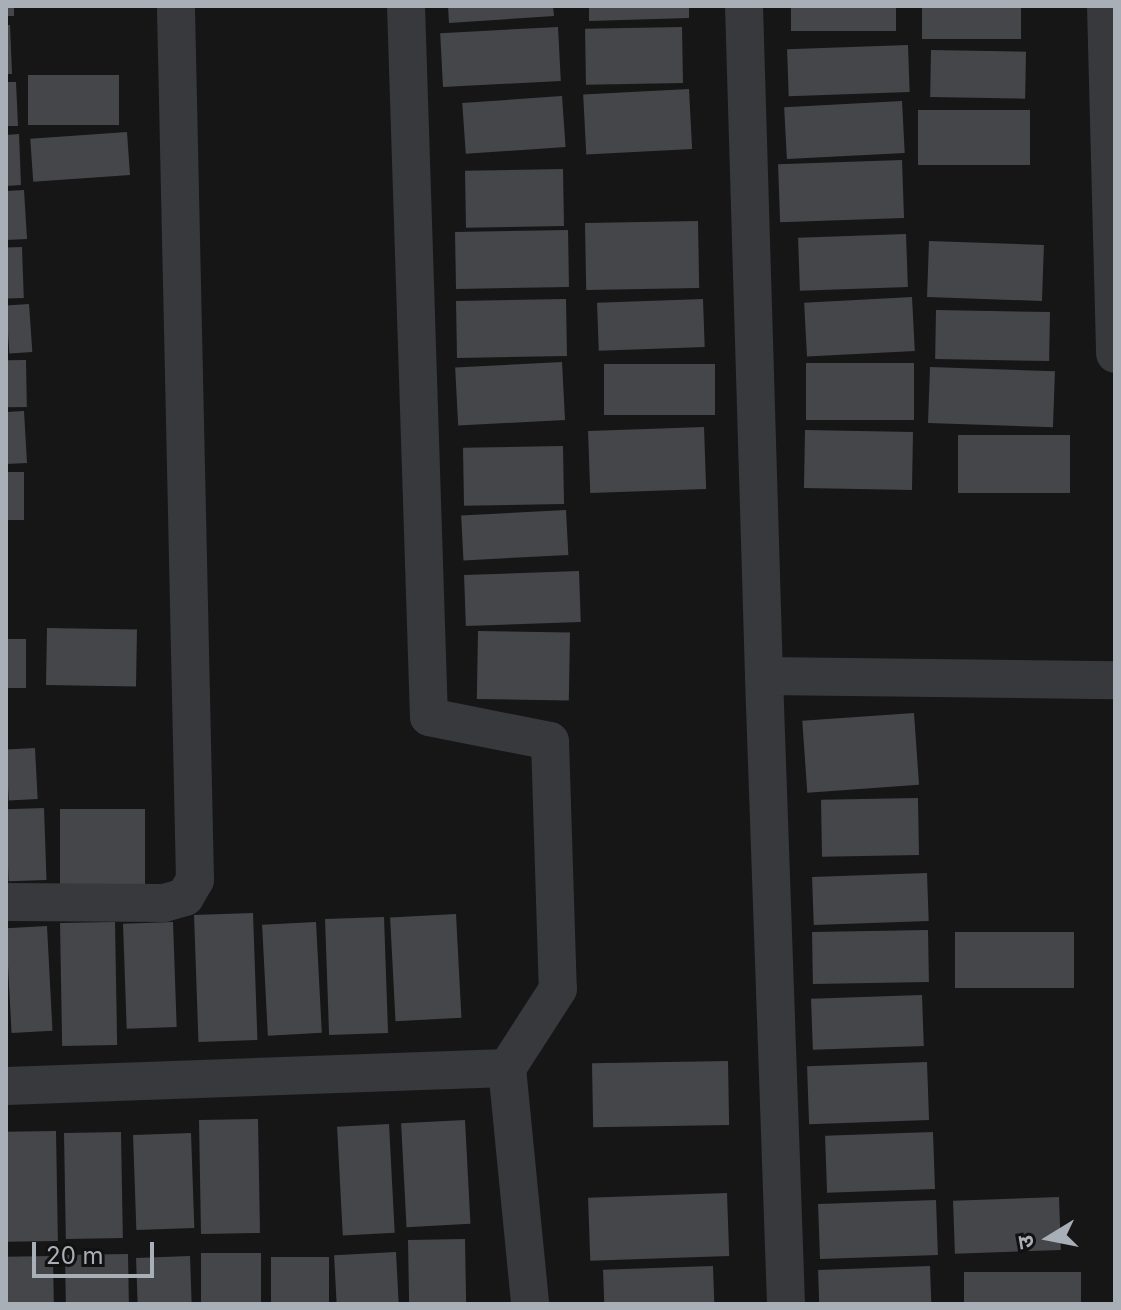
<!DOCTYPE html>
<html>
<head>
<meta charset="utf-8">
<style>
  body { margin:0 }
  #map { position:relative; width:1121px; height:1310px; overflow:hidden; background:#161617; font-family:Inter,"Noto Sans Devanagari",sans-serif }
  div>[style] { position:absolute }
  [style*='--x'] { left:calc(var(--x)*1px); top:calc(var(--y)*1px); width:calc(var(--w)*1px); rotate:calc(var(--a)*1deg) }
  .building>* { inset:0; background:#45464a; transform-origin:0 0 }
  .minor>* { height:38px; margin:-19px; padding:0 19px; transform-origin:19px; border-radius:19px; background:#37393c }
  span { translate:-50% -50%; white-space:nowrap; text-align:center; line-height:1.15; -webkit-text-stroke:6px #111112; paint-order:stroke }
  .frame { position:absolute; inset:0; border:8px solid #a9afb6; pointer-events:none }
  .north { position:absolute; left:1009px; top:1198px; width:80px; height:80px; -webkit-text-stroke:6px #111112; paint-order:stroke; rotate:260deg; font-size:22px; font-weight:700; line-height:32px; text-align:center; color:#a9afb6 }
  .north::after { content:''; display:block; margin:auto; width:28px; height:36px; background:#a9afb6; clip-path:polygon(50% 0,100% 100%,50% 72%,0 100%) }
  .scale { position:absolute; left:32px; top:1242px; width:122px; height:36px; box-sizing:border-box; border:4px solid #a9afb6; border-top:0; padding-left:10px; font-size:24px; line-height:28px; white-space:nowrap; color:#a9afb6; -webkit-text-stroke:6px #111112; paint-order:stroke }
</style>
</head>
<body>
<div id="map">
  <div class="building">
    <div style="left:6px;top:6px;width:8px;height:10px"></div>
    <div style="clip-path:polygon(448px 6px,553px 6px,554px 16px,449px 23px)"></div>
    <div style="clip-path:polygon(589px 6px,689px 6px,689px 18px,589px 21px)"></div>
    <div style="left:791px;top:6px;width:105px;height:25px"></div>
    <div style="left:922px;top:6px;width:99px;height:33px"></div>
    <div style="clip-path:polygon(6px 25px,10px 25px,12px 74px,6px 74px)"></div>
    <div style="left:558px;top:27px;width:54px;height:118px;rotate:87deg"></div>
    <div style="left:682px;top:27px;width:56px;height:97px;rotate:89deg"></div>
    <div style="left:908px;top:45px;width:47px;height:121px;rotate:88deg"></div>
    <div style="left:931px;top:50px;width:95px;height:47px;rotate:1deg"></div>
    <div style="left:119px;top:75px;width:50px;height:91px;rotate:90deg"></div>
    <div style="clip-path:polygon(6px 82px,16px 82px,18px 126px,6px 126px)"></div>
    <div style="left:689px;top:89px;width:60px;height:106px;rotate:87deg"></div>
    <div style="left:562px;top:96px;width:51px;height:100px;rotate:86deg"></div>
    <div style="left:902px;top:101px;width:52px;height:118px;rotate:87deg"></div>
    <div style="left:918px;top:110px;width:112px;height:55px"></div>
    <div style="left:127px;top:132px;width:43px;height:97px;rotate:86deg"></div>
    <div style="clip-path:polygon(19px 134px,21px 185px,6px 186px,6px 135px)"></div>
    <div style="left:902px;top:160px;width:58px;height:124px;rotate:88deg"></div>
    <div style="left:563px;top:169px;width:57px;height:98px;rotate:89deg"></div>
    <div style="clip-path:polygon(24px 190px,27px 239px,6px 240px,6px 191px)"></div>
    <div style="left:698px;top:221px;width:67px;height:113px;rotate:89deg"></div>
    <div style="left:568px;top:230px;width:57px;height:113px;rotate:89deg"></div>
    <div style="left:906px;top:234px;width:53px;height:108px;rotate:88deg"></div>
    <div style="left:929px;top:241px;width:115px;height:56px;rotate:2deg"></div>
    <div style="left:22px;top:247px;width:51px;height:16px;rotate:88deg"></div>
    <div style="left:912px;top:297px;width:54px;height:108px;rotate:87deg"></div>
    <div style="left:566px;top:299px;width:57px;height:110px;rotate:89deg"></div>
    <div style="left:703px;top:299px;width:48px;height:106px;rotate:88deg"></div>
    <div style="left:29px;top:304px;width:48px;height:23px;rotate:86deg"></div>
    <div style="left:936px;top:310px;width:114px;height:49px;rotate:1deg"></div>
    <div style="left:26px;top:360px;width:47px;height:20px;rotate:89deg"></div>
    <div style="left:562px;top:362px;width:58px;height:107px;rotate:87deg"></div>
    <div style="left:914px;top:363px;width:57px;height:108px;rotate:90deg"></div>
    <div style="left:715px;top:364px;width:51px;height:111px;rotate:90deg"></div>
    <div style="left:930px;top:367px;width:125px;height:56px;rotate:2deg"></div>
    <div style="clip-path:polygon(24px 411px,27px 463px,6px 464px,6px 412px)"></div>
    <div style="left:704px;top:427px;width:62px;height:116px;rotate:88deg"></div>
    <div style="left:805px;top:430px;width:108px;height:58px;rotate:1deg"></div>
    <div style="left:958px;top:435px;width:112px;height:58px"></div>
    <div style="left:563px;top:446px;width:58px;height:100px;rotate:89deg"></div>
    <div style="left:6px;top:472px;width:18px;height:48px"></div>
    <div style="left:566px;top:510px;width:45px;height:105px;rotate:87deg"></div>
    <div style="left:579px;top:571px;width:51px;height:115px;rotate:88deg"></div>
    <div style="left:47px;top:628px;width:90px;height:57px;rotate:1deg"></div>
    <div style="left:478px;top:631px;width:92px;height:68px;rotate:1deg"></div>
    <div style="left:6px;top:639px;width:20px;height:49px"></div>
    <div style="left:914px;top:713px;width:72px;height:112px;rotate:86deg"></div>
    <div style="left:35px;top:748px;width:51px;height:29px;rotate:87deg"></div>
    <div style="left:918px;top:798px;width:57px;height:97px;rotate:89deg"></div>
    <div style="left:44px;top:808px;width:72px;height:38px;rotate:88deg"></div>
    <div style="left:60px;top:809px;width:85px;height:75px"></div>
    <div style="left:927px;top:873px;width:48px;height:115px;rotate:88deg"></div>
    <div style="left:253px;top:913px;width:127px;height:59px;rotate:88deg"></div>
    <div style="left:456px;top:914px;width:104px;height:66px;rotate:87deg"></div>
    <div style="left:384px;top:917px;width:116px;height:59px;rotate:88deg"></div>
    <div style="left:115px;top:922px;width:123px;height:55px;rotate:89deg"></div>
    <div style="left:173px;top:922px;width:105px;height:50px;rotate:88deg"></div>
    <div style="left:316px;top:922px;width:111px;height:54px;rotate:87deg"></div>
    <div style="left:47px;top:926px;width:105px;height:41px;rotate:87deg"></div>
    <div style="left:928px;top:930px;width:52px;height:116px;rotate:89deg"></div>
    <div style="left:1074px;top:932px;width:56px;height:119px;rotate:90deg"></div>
    <div style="left:922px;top:995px;width:51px;height:111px;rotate:88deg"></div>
    <div style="left:728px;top:1061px;width:64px;height:136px;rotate:89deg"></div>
    <div style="left:927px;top:1062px;width:58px;height:120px;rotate:88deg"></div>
    <div style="left:258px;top:1119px;width:114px;height:59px;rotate:89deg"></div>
    <div style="left:465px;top:1120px;width:104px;height:64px;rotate:87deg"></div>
    <div style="left:389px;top:1124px;width:109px;height:52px;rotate:87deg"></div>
    <div style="left:56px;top:1131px;width:110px;height:50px;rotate:89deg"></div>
    <div style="left:121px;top:1132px;width:106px;height:57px;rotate:89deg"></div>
    <div style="left:933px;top:1132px;width:57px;height:108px;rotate:88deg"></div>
    <div style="left:191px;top:1133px;width:95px;height:58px;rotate:88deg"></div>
    <div style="left:727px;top:1193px;width:63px;height:139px;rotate:88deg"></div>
    <div style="left:1059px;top:1197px;width:53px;height:106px;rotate:88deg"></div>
    <div style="left:936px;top:1200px;width:55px;height:118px;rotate:88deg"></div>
    <div style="left:465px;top:1239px;width:65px;height:57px;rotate:89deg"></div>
    <div style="left:396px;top:1252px;width:52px;height:62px;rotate:87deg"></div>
    <div style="left:201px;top:1253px;width:60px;height:51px"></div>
    <div style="left:128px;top:1254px;width:50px;height:63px;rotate:89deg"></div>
    <div style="left:53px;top:1256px;width:48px;height:47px;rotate:89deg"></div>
    <div style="left:190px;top:1256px;width:48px;height:54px;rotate:88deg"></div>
    <div style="left:329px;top:1257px;width:47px;height:58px;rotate:90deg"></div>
    <div style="left:713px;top:1266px;width:38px;height:110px;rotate:88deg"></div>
    <div style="left:930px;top:1266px;width:38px;height:112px;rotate:88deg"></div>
    <div style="left:1081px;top:1272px;width:32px;height:117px;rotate:90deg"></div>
  </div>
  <div class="minor">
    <div style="--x:406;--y:6;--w:711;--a:88.15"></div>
    <div style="--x:429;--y:717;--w:123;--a:11.2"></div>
    <div style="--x:550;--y:741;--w:248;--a:88.2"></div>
    <div style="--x:558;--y:989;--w:94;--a:122.8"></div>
    <div style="--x:507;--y:1068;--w:237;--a:84.4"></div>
    <div style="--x:744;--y:6;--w:670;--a:88.29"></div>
    <div style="--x:1106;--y:6;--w:348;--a:88.5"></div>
    <div style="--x:6;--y:902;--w:158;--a:0.4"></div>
    <div style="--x:164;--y:903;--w:22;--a:-16"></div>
    <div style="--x:185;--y:897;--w:20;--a:-60"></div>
    <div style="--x:195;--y:880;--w:874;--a:-91.25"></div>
    <div style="--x:6;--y:1086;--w:501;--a:-2.06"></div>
    <div style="--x:786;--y:1304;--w:628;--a:-92.01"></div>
    <div style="--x:764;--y:676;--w:351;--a:0.7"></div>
  </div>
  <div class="frame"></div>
  <div class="north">उ</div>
  <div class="scale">20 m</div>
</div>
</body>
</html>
